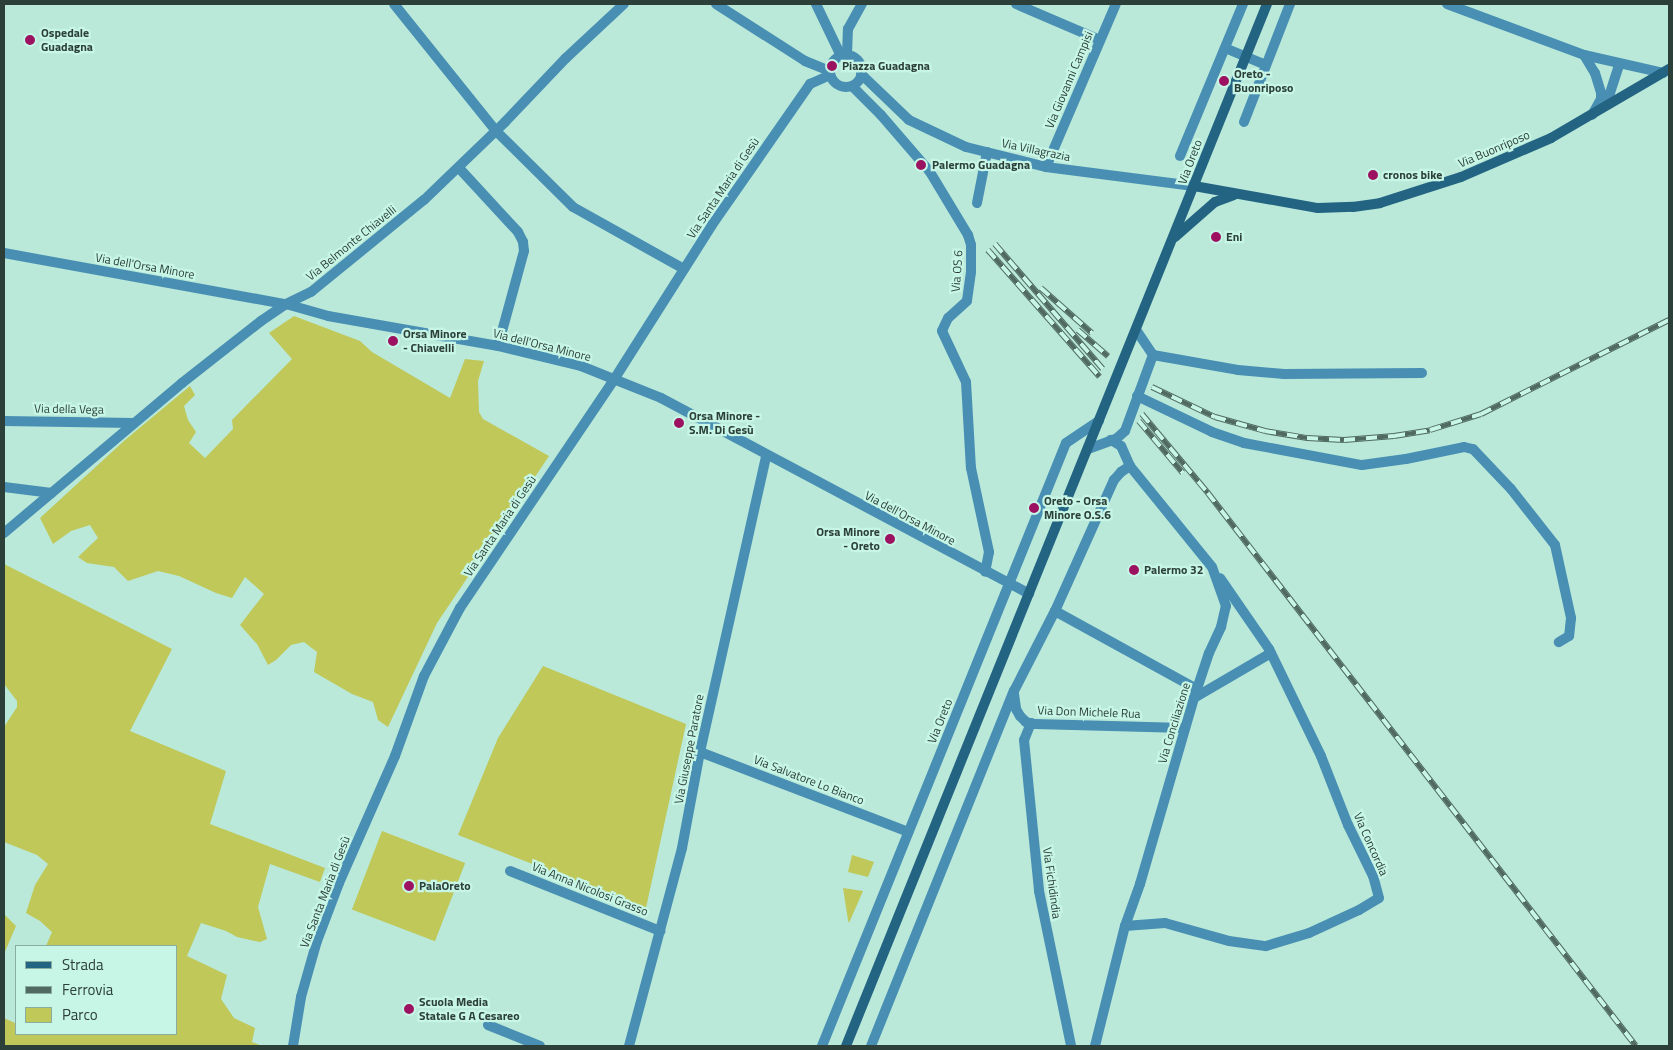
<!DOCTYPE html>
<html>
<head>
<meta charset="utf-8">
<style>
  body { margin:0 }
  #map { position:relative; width:1673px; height:1050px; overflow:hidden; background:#bae9d9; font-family:"Titillium Web",sans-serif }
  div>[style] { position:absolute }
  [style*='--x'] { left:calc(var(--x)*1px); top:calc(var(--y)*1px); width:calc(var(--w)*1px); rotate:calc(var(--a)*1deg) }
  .green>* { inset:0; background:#bfc858; transform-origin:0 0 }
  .street>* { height:10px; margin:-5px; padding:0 5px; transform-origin:5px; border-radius:5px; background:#488fb3 }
  .street>.ring { margin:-5px; padding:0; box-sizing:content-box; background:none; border:10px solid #488fb3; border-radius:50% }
  .secondary>* { height:10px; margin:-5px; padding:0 5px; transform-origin:5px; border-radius:5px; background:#246483 }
  .rail>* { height:5.5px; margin-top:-2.75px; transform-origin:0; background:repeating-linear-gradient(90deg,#c7f6e7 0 11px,#506a62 0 22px); box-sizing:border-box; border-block:1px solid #506a62 }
  .dots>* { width:14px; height:14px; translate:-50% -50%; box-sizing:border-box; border:2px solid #c7f6e7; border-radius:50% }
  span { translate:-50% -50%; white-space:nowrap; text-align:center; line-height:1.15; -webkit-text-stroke:4.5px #c7f6e7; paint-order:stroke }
  .poi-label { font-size:12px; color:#2c3f39; font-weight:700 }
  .left { translate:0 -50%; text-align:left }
  .right { translate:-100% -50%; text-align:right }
  .street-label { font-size:12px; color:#2c3f39 }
  .frame { position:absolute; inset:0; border:5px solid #2c3f39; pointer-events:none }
  .legend { position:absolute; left:15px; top:945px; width:162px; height:90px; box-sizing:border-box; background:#c7f6e7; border:1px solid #89ada1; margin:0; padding:6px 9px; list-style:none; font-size:15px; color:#2c3f39 }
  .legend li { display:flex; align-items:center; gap:10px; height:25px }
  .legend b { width:25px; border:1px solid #89ada1 }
</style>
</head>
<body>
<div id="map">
  <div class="green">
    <div style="clip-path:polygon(294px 316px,360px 341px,372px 352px,450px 398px,465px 359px,484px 361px,478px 381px,479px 412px,483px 419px,549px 456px,437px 623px,388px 727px,378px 720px,373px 702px,352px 694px,314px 672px,317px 652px,304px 642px,291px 645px,276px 660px,268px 665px,257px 644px,240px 625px,264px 594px,245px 577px,232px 598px,216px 593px,179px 576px,158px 571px,128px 581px,114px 567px,87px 563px,78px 557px,98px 538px,90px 525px,71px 531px,53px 544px,40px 518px,125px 440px,190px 386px,195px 395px,184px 406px,188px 420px,196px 432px,189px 443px,205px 458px,233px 429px,232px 420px,292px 359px,269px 333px)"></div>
    <div style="clip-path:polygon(4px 564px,172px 649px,130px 731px,226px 771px,210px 824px,325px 868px,320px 882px,270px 864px,258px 907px,267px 939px,260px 942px,237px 937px,226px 931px,201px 923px,187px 956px,227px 975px,221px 999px,234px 1018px,255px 1028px,252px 1042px,262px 1046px,4px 1046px,4px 1018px,15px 1023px,16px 1020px,16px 1034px,176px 1034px,176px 946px,46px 946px,52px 932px,40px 921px,26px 913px,35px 885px,48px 864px,37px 855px,4px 842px,4px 727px,17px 707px,17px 701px,4px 684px)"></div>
    <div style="clip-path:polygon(543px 666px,686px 724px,646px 908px,458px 835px,498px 738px)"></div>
    <div style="left:382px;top:831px;width:89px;height:84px;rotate:21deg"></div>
    <div style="clip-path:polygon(852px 855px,874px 862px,868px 877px,848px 872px)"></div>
    <div style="clip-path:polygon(843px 888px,863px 891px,849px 923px,848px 920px)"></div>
    <div style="clip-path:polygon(4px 914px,16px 926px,4px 954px)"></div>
  </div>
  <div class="street">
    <div style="--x:394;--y:4;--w:163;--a:51.2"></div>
    <div style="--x:496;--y:131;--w:108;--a:44.6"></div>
    <div style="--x:573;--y:207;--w:127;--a:29.2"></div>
    <div style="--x:716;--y:4;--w:106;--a:32.6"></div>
    <div style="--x:805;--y:61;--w:27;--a:22"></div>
    <div style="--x:816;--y:4;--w:58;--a:64.3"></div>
    <div style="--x:1016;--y:4;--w:91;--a:23.2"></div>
    <div style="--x:1447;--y:4;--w:146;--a:20.4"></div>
    <div style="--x:1584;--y:55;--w:81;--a:12.8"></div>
    <div style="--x:1225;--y:48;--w:44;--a:22.5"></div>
    <div style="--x:847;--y:55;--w:26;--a:-88"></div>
    <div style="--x:848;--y:29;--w:29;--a:-61"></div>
    <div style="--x:1584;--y:55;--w:21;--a:59"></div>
    <div style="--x:1595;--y:73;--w:21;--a:73"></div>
    <div style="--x:1601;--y:93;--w:6;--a:90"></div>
    <div style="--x:1601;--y:99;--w:18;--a:119"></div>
    <div class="ring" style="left:830px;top:55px;width:22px;height:22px"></div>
    <div style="--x:861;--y:74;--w:66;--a:43.8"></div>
    <div style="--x:909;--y:120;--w:63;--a:25.3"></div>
    <div style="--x:966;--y:147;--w:82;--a:14"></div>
    <div style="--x:1046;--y:167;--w:149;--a:7.3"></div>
    <div style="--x:852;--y:86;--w:41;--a:45"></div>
    <div style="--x:881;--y:115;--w:75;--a:49.3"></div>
    <div style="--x:930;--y:172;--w:74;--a:58.9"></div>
    <div style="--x:968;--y:235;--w:10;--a:73"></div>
    <div style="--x:971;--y:245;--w:27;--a:90"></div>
    <div style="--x:971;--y:272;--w:29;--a:98"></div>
    <div style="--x:967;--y:301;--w:25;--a:138"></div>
    <div style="--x:948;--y:318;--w:14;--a:115"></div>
    <div style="--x:942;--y:331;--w:56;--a:64.8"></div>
    <div style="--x:966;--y:382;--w:86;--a:86.7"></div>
    <div style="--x:971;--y:468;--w:86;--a:77.9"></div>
    <div style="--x:989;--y:552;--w:20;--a:101"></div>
    <div style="--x:1600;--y:107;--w:17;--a:-54"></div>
    <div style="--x:1610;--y:93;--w:29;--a:-72"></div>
    <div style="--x:1244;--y:122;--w:127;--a:-68.7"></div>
    <div style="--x:1180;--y:156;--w:165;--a:-67.5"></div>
    <div style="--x:1046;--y:167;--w:177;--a:-66.8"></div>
    <div style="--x:459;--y:168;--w:87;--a:47.3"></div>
    <div style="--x:518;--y:232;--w:11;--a:63"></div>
    <div style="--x:523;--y:242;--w:9;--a:84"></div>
    <div style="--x:524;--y:251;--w:98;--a:105.3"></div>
    <div style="--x:977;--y:203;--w:52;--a:-78.9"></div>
    <div style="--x:4;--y:253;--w:287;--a:10.3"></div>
    <div style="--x:286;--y:304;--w:44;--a:15.9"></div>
    <div style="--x:328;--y:316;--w:173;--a:10"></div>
    <div style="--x:498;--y:346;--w:85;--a:13.5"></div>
    <div style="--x:581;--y:366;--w:86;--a:21.8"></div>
    <div style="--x:661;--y:398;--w:417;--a:28"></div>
    <div style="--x:1153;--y:355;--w:86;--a:10"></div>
    <div style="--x:1238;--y:370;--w:46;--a:5"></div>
    <div style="--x:1284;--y:374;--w:138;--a:-0.4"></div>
    <div style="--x:1137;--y:396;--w:83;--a:25.6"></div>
    <div style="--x:1212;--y:432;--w:34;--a:19"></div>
    <div style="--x:1244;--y:443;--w:120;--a:10.6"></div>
    <div style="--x:1362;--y:465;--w:44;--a:-7.8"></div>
    <div style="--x:1406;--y:459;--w:59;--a:-11.7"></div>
    <div style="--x:1464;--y:447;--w:9;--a:13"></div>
    <div style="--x:1473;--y:449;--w:55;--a:46.5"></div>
    <div style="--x:1511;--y:489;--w:71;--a:51.8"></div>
    <div style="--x:1555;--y:545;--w:75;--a:77.6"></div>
    <div style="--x:1571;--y:618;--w:18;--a:96"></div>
    <div style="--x:1569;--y:636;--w:12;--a:149"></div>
    <div style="--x:4;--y:421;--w:130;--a:0.9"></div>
    <div style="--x:1088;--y:449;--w:30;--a:-20"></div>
    <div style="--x:1116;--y:439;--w:12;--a:-42"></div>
    <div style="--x:1125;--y:431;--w:81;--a:-69.8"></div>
    <div style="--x:1153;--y:355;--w:30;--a:-124"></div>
    <div style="--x:4;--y:487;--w:48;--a:7.1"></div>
    <div style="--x:4;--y:533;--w:233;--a:-40.1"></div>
    <div style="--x:182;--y:383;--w:100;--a:-38.1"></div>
    <div style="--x:261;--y:321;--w:30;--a:-34"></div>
    <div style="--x:286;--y:304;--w:28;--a:-26"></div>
    <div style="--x:311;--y:292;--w:146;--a:-39.2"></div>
    <div style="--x:424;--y:200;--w:112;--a:-43.9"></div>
    <div style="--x:505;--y:122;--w:88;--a:-46.4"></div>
    <div style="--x:566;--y:58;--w:79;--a:-43"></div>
    <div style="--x:1055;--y:611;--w:162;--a:28.8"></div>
    <div style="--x:1014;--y:694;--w:15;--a:82"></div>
    <div style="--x:1016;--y:709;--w:8;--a:60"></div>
    <div style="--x:1020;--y:716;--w:8;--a:45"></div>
    <div style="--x:1026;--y:722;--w:9;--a:13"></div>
    <div style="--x:1035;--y:724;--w:150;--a:1.5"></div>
    <div style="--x:1194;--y:698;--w:89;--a:-30.3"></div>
    <div style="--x:1031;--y:723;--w:18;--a:112"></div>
    <div style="--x:1024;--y:740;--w:152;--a:84.3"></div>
    <div style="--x:1039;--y:891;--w:158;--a:78.3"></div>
    <div style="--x:700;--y:752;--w:223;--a:21"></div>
    <div style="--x:510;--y:871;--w:162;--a:21.8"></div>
    <div style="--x:1125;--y:926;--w:40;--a:-4.3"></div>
    <div style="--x:1165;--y:923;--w:66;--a:15.7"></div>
    <div style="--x:1229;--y:941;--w:37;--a:8"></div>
    <div style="--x:1266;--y:946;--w:45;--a:-16.8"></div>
    <div style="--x:1309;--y:933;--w:55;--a:-24.7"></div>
    <div style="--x:1359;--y:910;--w:23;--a:-31"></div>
    <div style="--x:1379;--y:898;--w:23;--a:-105"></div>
    <div style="--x:1373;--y:876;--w:57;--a:-116.1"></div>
    <div style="--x:1348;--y:825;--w:74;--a:-111.4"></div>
    <div style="--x:1321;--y:756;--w:119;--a:-115.9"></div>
    <div style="--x:1269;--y:649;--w:86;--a:-124.6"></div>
    <div style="--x:488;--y:1025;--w:56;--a:22"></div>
    <div style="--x:293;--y:1046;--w:50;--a:-80.7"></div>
    <div style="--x:301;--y:997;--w:58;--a:-74.1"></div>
    <div style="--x:317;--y:941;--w:62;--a:-69.2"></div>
    <div style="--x:339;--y:883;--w:139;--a:-66.2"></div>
    <div style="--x:395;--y:756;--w:85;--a:-70.1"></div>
    <div style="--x:424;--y:676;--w:77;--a:-62.1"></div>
    <div style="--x:460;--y:608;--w:277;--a:-56"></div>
    <div style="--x:615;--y:378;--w:181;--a:-57.6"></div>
    <div style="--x:712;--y:225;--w:172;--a:-55.2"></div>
    <div style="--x:810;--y:84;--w:22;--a:-24"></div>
    <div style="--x:629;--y:1046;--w:205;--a:-75"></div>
    <div style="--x:682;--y:848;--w:98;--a:-79.4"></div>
    <div style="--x:700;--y:752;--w:303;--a:-77.4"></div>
    <div style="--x:822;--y:1046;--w:650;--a:-67.97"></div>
    <div style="--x:1066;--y:443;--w:40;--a:-34"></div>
    <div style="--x:871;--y:1046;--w:383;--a:-68.1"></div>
    <div style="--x:1014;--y:691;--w:90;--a:-62.9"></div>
    <div style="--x:1055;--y:611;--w:144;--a:-65.8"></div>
    <div style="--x:1114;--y:480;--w:11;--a:-49"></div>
    <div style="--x:1121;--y:472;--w:11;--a:-34"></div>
    <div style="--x:1095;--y:1046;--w:124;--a:-76"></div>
    <div style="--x:1125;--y:926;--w:45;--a:-70.3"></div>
    <div style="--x:1140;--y:884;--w:194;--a:-73.8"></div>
    <div style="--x:1194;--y:698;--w:47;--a:-71.6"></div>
    <div style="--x:1209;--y:653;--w:29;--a:-65"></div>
    <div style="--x:1221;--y:627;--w:22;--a:-77"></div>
    <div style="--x:1226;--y:606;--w:41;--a:-109.7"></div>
    <div style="--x:1212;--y:567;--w:130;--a:-129.1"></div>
    <div style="--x:1130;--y:466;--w:22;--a:-114"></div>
    <div style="--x:1121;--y:446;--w:12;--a:-149"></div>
  </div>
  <div class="secondary">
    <div style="--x:1194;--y:186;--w:126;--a:10.1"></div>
    <div style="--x:1318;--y:208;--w:35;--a:-2"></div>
    <div style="--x:1353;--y:207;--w:27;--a:-8"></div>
    <div style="--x:1380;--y:203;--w:85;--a:-17.8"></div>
    <div style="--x:1461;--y:177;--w:98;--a:-23.4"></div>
    <div style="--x:1551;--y:138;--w:137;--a:-30.3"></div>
    <div style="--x:1175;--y:237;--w:53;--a:-41.2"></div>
    <div style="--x:1215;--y:202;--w:20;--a:-20"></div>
    <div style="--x:846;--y:1046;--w:1124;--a:-68"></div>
  </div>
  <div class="rail">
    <div style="--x:995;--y:244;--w:165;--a:49.2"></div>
    <div style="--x:988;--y:250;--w:169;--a:48.6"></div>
    <div style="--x:1041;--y:288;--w:68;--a:41.4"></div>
    <div style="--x:1078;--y:330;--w:40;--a:41"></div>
    <div style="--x:1152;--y:387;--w:70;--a:25.5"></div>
    <div style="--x:1215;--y:417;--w:52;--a:15.6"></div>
    <div style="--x:1265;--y:431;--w:43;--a:9.5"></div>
    <div style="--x:1307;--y:438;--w:37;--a:3"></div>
    <div style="--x:1344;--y:440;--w:50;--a:-4.6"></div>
    <div style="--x:1394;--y:436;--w:36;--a:-9"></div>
    <div style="--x:1430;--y:430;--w:53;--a:-17.4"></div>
    <div style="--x:1481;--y:414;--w:210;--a:-26.6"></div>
    <div style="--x:1142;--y:414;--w:103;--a:50.1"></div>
    <div style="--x:1208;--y:493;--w:699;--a:52.26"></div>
    <div style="--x:1139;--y:421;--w:68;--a:49.8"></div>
  </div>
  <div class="dots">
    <div style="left:30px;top:40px;background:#9c1261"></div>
    <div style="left:832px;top:66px;background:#9c1261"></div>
    <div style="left:1224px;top:81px;background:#9c1261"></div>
    <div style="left:921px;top:165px;background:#9c1261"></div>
    <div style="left:1373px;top:175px;background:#9c1261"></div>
    <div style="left:1216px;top:237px;background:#9c1261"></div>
    <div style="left:393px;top:341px;background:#9c1261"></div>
    <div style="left:679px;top:423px;background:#9c1261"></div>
    <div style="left:1034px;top:508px;background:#9c1261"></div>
    <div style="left:890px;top:539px;background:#9c1261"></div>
    <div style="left:1134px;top:570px;background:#9c1261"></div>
    <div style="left:409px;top:886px;background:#9c1261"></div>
    <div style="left:409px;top:1009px;background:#9c1261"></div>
  </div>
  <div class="poi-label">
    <span class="left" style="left:41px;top:40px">Ospedale<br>Guadagna</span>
    <span class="left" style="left:842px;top:66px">Piazza Guadagna</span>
    <span class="left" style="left:1234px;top:81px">Oreto -<br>Buonriposo</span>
    <span class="left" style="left:932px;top:165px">Palermo Guadagna</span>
    <span class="left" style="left:1383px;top:175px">cronos bike</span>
    <span class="left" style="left:1226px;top:237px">Eni</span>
    <span class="left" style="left:403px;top:341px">Orsa Minore<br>- Chiavelli</span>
    <span class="left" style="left:689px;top:423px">Orsa Minore -<br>S.M. Di Gesù</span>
    <span class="left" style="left:1044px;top:508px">Oreto - Orsa<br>Minore O.S.6</span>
    <span class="right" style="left:880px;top:539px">Orsa Minore<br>- Oreto</span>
    <span class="left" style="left:1144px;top:570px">Palermo 32</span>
    <span class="left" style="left:419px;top:886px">PalaOreto</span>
    <span class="left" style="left:419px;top:1009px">Scuola Media<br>Statale G A Cesareo</span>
  </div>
  <div class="street-label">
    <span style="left:1069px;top:80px;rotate:-67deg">Via Giovanni Campisi</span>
    <span style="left:1494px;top:149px;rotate:-23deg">Via Buonriposo</span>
    <span style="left:1036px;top:150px;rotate:12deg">Via Villagrazia</span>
    <span style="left:1190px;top:162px;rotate:-69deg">Via Oreto</span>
    <span style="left:723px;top:188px;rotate:-56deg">Via Santa Maria di Gesù</span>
    <span style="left:351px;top:243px;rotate:-39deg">Via Belmonte Chiavelli</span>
    <span style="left:145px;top:266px;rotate:10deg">Via dell'Orsa Minore</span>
    <span style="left:957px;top:271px;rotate:-86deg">Via OS 6</span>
    <span style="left:542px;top:345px;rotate:14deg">Via dell'Orsa Minore</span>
    <span style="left:69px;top:409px;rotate:1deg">Via della Vega</span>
    <span style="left:910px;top:518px;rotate:28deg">Via dell'Orsa Minore</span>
    <span style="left:500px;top:526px;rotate:-56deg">Via Santa Maria di Gesù</span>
    <span style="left:1089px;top:712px;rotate:2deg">Via Don Michele Rua</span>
    <span style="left:940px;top:721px;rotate:-68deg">Via Oreto</span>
    <span style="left:1174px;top:723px;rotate:-73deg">Via Conciliazione</span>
    <span style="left:689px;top:749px;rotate:-79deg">Via Giuseppe Paratore</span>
    <span style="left:809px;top:780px;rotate:21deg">Via Salvatore Lo Bianco</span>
    <span style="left:1371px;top:844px;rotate:66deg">Via Concordia</span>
    <span style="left:1052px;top:883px;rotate:82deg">Via Fichidindia</span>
    <span style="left:590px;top:889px;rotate:22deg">Via Anna Nicolosi Grasso</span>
    <span style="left:325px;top:892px;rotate:-69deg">Via Santa Maria di Gesù</span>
  </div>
  <div class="frame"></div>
  <ul class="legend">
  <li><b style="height:6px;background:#246483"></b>Strada</li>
  <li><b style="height:6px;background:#506a62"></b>Ferrovia</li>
  <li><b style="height:14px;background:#bfc858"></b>Parco</li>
  </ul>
</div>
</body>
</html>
